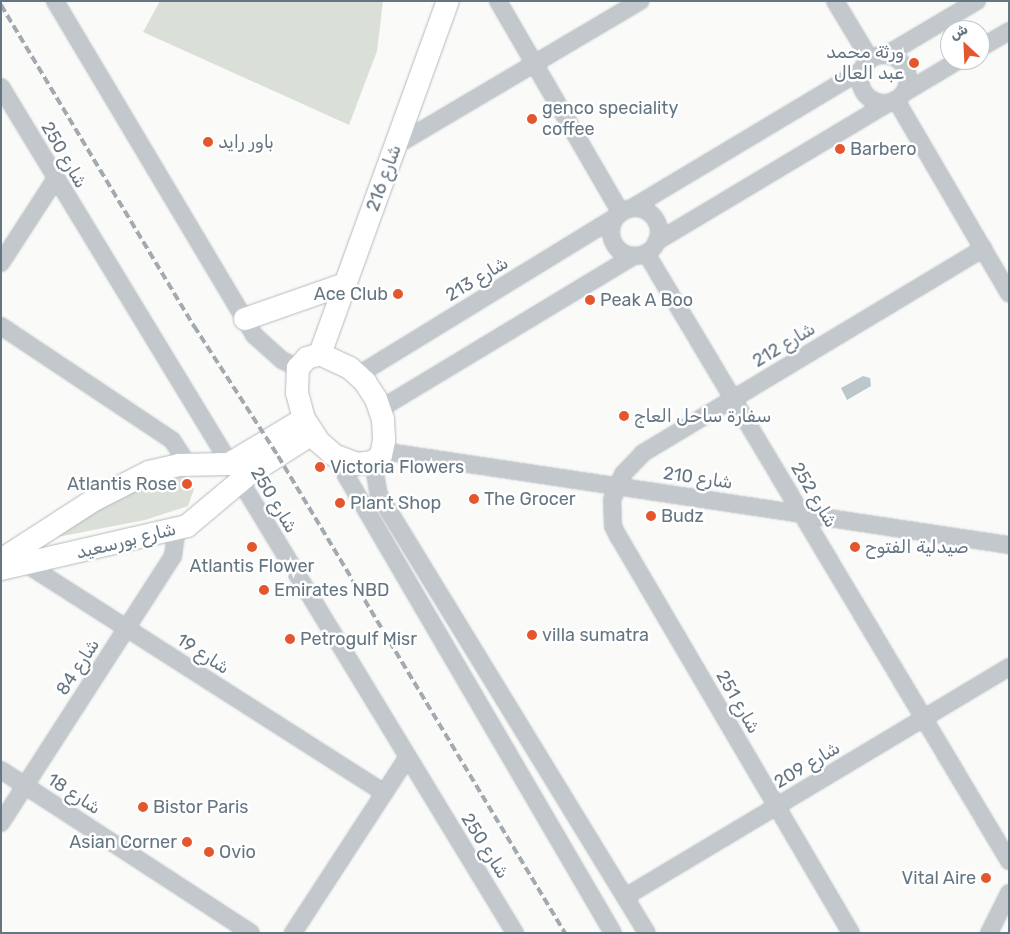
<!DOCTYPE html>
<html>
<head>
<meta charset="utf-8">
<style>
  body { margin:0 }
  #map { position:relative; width:1010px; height:934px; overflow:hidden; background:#fafaf8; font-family:Rubik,"Noto Sans Arabic",sans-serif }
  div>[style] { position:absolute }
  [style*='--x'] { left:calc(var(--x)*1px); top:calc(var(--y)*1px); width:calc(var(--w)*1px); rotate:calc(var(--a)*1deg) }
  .green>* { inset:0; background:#dadfd7 }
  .water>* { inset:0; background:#bbc7cb }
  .roads { filter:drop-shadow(0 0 1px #b3babf) drop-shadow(0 0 1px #b3babf) }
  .street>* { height:16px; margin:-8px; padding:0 8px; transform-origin:8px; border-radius:8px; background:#c3c8cc }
  .street>.ring { margin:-8px; padding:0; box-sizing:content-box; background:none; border:16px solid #c3c8cc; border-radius:50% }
  .secondary>* { height:22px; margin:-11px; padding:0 11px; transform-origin:11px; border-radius:11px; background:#fff }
  .rail>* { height:4px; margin-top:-2px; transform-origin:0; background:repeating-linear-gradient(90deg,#a2aab0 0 8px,transparent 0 12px) }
  .dots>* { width:14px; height:14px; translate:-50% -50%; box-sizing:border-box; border:2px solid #fff; border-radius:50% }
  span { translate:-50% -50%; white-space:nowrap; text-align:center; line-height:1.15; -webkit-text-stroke:5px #fff; paint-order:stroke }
  .poi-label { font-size:18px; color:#657683 }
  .right { translate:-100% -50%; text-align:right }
  .left { translate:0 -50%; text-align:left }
  .street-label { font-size:18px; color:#657683 }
  .frame { position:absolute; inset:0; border:2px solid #657683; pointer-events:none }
  .north { position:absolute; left:940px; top:20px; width:50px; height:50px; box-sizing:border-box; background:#fff; border:1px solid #c1c8cd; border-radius:50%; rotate:335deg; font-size:14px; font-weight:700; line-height:20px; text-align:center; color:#657683 }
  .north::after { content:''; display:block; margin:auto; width:18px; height:22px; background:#e4572e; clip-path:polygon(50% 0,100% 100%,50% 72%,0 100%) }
</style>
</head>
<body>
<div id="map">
  <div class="green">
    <div style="clip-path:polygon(160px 1px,383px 1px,377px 51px,349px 125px,143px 32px)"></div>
    <div style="clip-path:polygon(170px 472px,188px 477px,194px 489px,188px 506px,145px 520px,52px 538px,136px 485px)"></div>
  </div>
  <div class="water">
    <div style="clip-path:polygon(863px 376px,870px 378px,871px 386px,847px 400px,841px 388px)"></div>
  </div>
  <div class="roads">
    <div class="street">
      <div style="--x:55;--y:1;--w:389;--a:59.2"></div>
      <div style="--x:254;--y:335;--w:38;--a:42"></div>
      <div style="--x:282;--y:360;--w:18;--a:27"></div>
      <div style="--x:498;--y:1;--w:245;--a:59.9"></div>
      <div style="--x:835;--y:1;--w:68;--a:58.9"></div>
      <div style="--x:980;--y:48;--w:34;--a:-30"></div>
      <div class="ring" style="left:860px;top:55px;width:32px;height:32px"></div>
      <div style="--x:886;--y:55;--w:106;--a:-30.7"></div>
      <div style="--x:1;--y:87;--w:990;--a:58.72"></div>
      <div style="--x:904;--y:93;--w:64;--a:-31"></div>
      <div style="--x:896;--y:100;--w:224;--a:59.7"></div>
      <div style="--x:395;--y:146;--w:285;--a:-30.6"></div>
      <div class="ring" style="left:611px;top:208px;width:32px;height:32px"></div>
      <div style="--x:630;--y:209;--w:269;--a:-30.9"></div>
      <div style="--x:656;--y:242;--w:270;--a:-30.9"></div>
      <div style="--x:646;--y:253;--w:708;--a:59.16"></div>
      <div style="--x:1;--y:263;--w:99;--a:-57"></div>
      <div style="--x:1;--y:326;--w:206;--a:33.7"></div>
      <div style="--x:172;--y:440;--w:30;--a:57"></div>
      <div style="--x:358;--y:375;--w:303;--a:-31.5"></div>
      <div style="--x:380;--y:409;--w:297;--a:-31.1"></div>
      <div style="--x:382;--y:451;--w:634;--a:8.53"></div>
      <div style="--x:334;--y:455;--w:553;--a:59.73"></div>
      <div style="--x:373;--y:462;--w:34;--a:80"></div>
      <div style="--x:379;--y:495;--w:513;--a:58.54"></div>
      <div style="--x:20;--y:560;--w:432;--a:32.6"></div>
      <div style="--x:1;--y:770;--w:298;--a:33.1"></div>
      <div style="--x:1;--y:823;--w:318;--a:-57.2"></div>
      <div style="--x:173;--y:556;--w:27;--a:-82"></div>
      <div style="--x:625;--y:897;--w:448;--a:-30.9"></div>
      <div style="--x:293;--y:933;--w:209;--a:-56.9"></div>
      <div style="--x:851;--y:933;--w:458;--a:-120.4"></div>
      <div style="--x:619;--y:538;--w:13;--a:-117"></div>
      <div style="--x:613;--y:526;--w:26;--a:-92"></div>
      <div style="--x:612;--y:500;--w:28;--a:-67"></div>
      <div style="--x:623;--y:474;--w:29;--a:-46"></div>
      <div style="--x:643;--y:453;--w:397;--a:-31"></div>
      <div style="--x:989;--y:933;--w:45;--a:-63.4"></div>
    </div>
    <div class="secondary">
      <div style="--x:245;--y:319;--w:106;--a:-19.3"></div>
      <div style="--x:320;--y:354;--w:375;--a:-70.1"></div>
      <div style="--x:320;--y:354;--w:33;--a:25"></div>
      <div style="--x:350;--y:368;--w:21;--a:43"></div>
      <div style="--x:365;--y:382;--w:20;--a:57"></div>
      <div style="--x:376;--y:399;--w:21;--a:71"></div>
      <div style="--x:383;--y:419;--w:22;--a:87"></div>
      <div style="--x:384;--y:441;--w:14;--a:102"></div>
      <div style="--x:381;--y:455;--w:11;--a:139"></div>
      <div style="--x:373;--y:462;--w:16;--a:173"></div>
      <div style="--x:357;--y:464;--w:25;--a:-159"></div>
      <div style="--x:334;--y:455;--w:20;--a:-139"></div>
      <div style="--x:319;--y:442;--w:27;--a:-123"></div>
      <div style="--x:304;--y:419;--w:27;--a:-105"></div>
      <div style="--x:297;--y:393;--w:25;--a:-88"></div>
      <div style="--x:298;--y:368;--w:13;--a:-48"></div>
      <div style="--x:307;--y:358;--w:14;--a:-17"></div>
      <div style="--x:1;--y:560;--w:111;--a:-32.8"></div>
      <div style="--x:94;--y:500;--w:62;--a:-27"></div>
      <div style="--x:149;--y:472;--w:31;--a:-13"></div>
      <div style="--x:179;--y:465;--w:50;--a:-1.1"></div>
      <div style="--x:229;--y:464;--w:87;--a:-31"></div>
      <div style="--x:1;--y:569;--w:191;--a:-13"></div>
      <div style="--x:187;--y:526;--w:81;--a:-40"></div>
      <div style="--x:249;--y:474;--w:75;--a:-32.4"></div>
    </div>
  </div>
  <div class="rail">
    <div style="--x:1;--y:5;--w:375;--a:59"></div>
    <div style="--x:194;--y:326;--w:155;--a:57.1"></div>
    <div style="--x:278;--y:456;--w:557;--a:58.97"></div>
  </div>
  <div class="dots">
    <div style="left:914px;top:63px;background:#e4572e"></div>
    <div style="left:532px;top:119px;background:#e4572e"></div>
    <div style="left:208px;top:142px;background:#e4572e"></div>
    <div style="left:840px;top:149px;background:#e4572e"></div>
    <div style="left:398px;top:294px;background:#e4572e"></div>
    <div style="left:590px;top:300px;background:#e4572e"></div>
    <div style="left:624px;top:416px;background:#e4572e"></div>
    <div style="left:320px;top:467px;background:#e4572e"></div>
    <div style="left:187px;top:484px;background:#e4572e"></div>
    <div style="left:474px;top:499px;background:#e4572e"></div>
    <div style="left:340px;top:503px;background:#e4572e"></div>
    <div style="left:651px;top:516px;background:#e4572e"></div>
    <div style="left:252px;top:547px;background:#e4572e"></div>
    <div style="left:855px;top:547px;background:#e4572e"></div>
    <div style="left:264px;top:590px;background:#e4572e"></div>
    <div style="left:532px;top:635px;background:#e4572e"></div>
    <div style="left:290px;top:639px;background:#e4572e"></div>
    <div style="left:143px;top:807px;background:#e4572e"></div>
    <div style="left:187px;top:842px;background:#e4572e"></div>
    <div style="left:209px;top:852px;background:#e4572e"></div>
    <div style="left:986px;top:878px;background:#e4572e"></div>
  </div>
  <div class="poi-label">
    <span class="right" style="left:904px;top:63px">ورثة محمد<br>عبد العال</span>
    <span class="left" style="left:542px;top:119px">genco speciality<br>coffee</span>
    <span class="left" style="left:218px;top:142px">باور رايد</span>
    <span class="left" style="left:850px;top:149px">Barbero</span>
    <span class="right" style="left:388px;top:294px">Ace Club</span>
    <span class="left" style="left:600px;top:300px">Peak A Boo</span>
    <span class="left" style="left:634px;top:416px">سفارة ساحل العاج</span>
    <span class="left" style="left:330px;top:467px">Victoria Flowers</span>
    <span class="right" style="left:177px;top:484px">Atlantis Rose</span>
    <span class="left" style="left:484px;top:499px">The Grocer</span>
    <span class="left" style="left:350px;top:503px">Plant Shop</span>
    <span class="left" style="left:661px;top:516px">Budz</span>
    <span class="left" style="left:865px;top:547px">صيدلية الفتوح</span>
    <span style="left:252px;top:566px">Atlantis Flower</span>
    <span class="left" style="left:274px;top:590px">Emirates NBD</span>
    <span class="left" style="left:542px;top:635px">villa sumatra</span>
    <span class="left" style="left:300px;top:639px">Petrogulf Misr</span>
    <span class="left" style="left:153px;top:807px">Bistor Paris</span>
    <span class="right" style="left:177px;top:842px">Asian Corner</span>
    <span class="left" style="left:219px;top:852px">Ovio</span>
    <span class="right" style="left:976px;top:878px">Vital Aire</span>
  </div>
  <div class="street-label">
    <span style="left:64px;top:155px;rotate:60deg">شارع 250</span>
    <span style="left:384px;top:178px;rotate:-70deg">شارع 216</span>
    <span style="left:477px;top:279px;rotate:-31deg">شارع 213</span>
    <span style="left:784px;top:345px;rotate:-31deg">شارع 212</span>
    <span style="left:698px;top:478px;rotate:8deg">شارع 210</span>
    <span style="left:814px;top:495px;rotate:59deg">شارع 252</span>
    <span style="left:274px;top:500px;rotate:59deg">شارع 250</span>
    <span style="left:126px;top:541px;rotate:-14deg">شارع بورسعيد</span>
    <span style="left:203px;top:654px;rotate:33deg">شارع 19</span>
    <span style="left:78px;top:667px;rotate:-57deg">شارع 84</span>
    <span style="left:738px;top:702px;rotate:60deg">شارع 251</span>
    <span style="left:807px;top:765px;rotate:-31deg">شارع 209</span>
    <span style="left:74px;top:794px;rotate:33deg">شارع 18</span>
    <span style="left:485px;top:846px;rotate:58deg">شارع 250</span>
  </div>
  <div class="frame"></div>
  <div class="north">ش</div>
</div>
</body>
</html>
